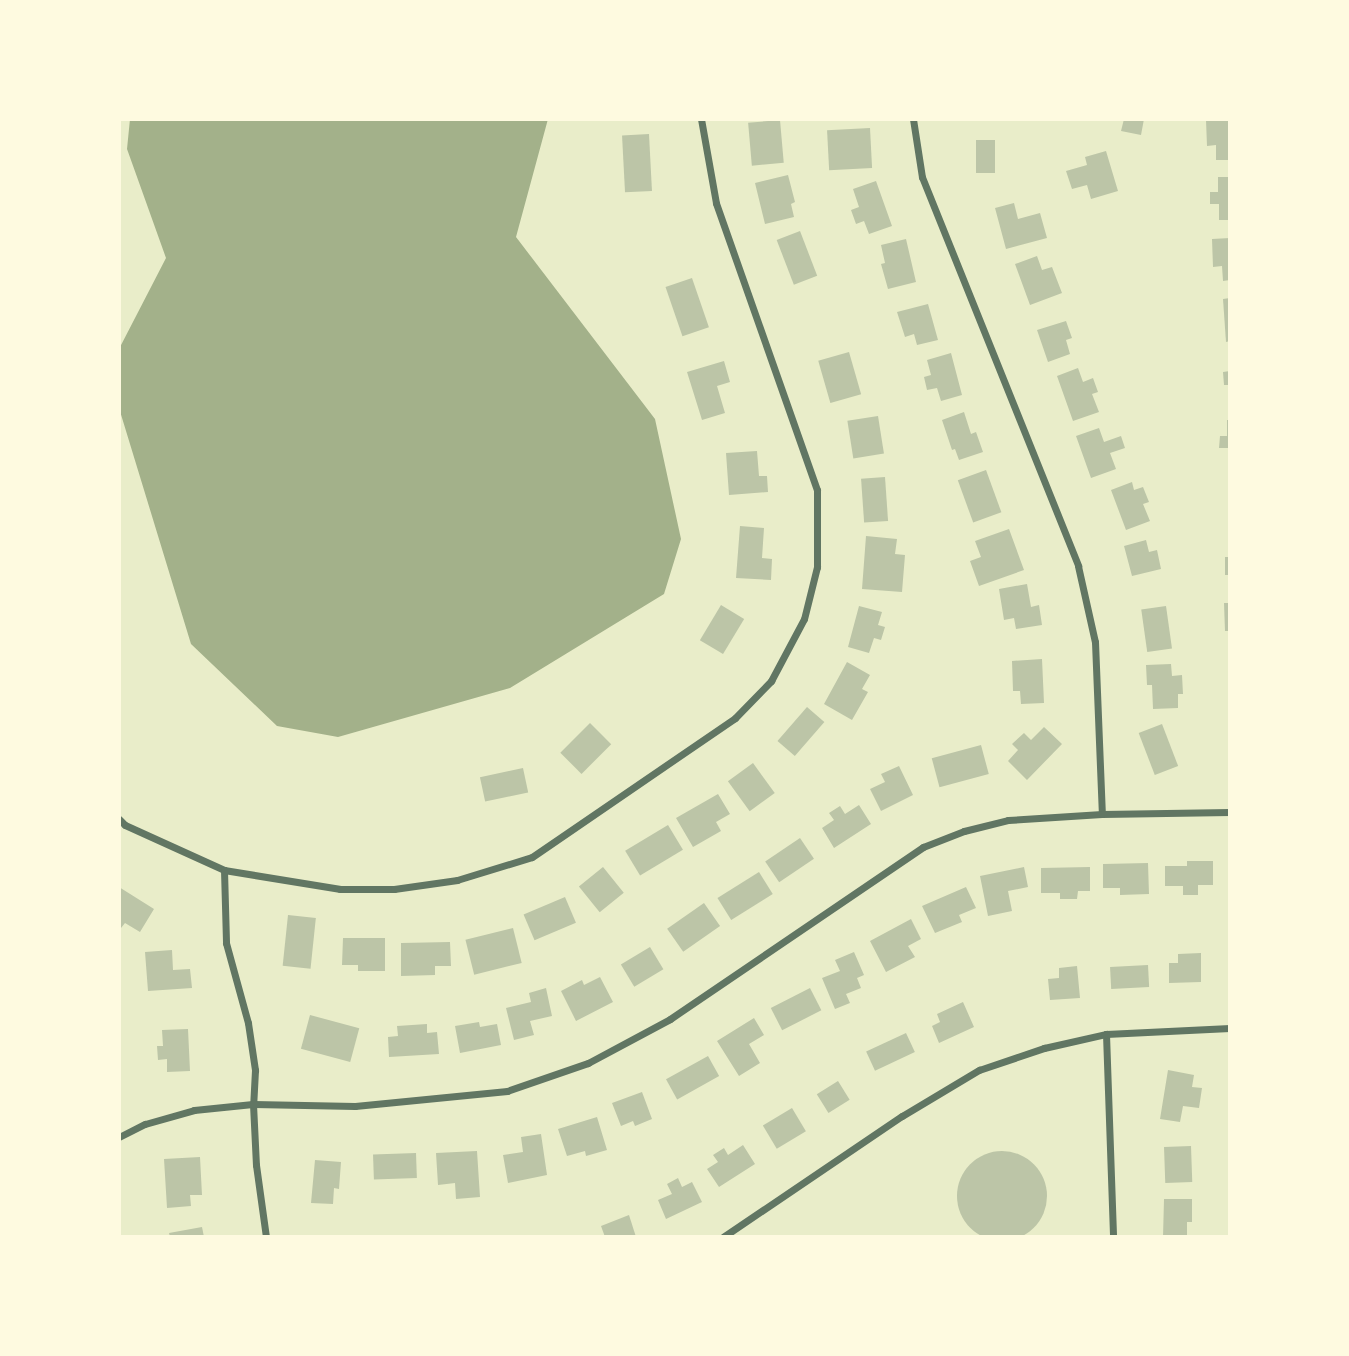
<!DOCTYPE html>
<html>
<head>
<meta charset="utf-8">
<style>
  body { margin:0 }
  #map { position:relative; width:1349px; height:1356px; overflow:hidden; background:#e9edc9; font-family:"IBM Plex Sans",sans-serif }
  div>[style] { position:absolute }
  [style*='--x'] { left:calc(var(--x)*1px); top:calc(var(--y)*1px); width:calc(var(--w)*1px); rotate:calc(var(--a)*1deg) }
  .water>* { inset:0; background:#a3b18a }
  .building>* { inset:0; background:#bcc5a7; transform-origin:0 0 }
  .round { border-radius:50% }
  .minor>* { height:7px; margin:-3.5px; padding:0 3.5px; transform-origin:3.5px; border-radius:3.5px; background:#617663 }
  span { translate:-50% -50%; white-space:nowrap; text-align:center; line-height:1.15; -webkit-text-stroke:7px #fefae0; paint-order:stroke }
  .frame { position:absolute; inset:0; border:121px solid #fefae0; pointer-events:none }
</style>
</head>
<body>
<div id="map">
  <div class="water">
    <div style="clip-path:polygon(130px 119px,548px 119px,516px 237px,655px 419px,681px 539px,664px 594px,510px 688px,338px 737px,277px 726px,191px 644px,119px 408px,119px 349px,166px 258px,127px 149px)"></div>
  </div>
  <div class="building">
    <div style="clip-path:polygon(1124px 119px,1144px 119px,1141px 135px,1121px 131px)"></div>
    <div style="clip-path:polygon(1230px 119px,1230px 160px,1216px 160px,1216px 145px,1207px 146px,1206px 120px)"></div>
    <div style="left:780px;top:120px;width:43px;height:32px;rotate:85deg"></div>
    <div style="left:870px;top:128px;width:40px;height:43px;rotate:87deg"></div>
    <div style="left:649px;top:134px;width:57px;height:27px;rotate:87deg"></div>
    <div style="left:976px;top:140px;width:19px;height:33px"></div>
    <div style="clip-path:polygon(1106px 151px,1118px 191px,1091px 199px,1087px 185px,1072px 189px,1066px 171px,1087px 165px,1085px 157px)"></div>
    <div style="clip-path:polygon(788px 175px,795px 202px,791px 204px,794px 217px,765px 224px,755px 183px)"></div>
    <div style="clip-path:polygon(1218px 177px,1230px 177px,1230px 220px,1219px 220px,1219px 204px,1210px 204px,1210px 192px,1218px 192px)"></div>
    <div style="clip-path:polygon(876px 181px,892px 226px,869px 234px,864px 221px,856px 224px,851px 210px,859px 207px,853px 189px)"></div>
    <div style="clip-path:polygon(1014px 203px,1018px 219px,1040px 213px,1047px 238px,1006px 249px,995px 208px)"></div>
    <div style="left:800px;top:231px;width:48px;height:25px;rotate:69deg"></div>
    <div style="clip-path:polygon(1230px 238px,1230px 280px,1223px 281px,1222px 266px,1213px 267px,1212px 239px)"></div>
    <div style="clip-path:polygon(906px 239px,916px 282px,888px 289px,881px 264px,885px 263px,881px 245px)"></div>
    <div style="clip-path:polygon(1037px 256px,1042px 270px,1052px 267px,1062px 293px,1030px 305px,1015px 264px)"></div>
    <div style="left:692px;top:278px;width:52px;height:28px;rotate:71deg"></div>
    <div style="clip-path:polygon(1230px 298px,1230px 341px,1226px 342px,1223px 299px)"></div>
    <div style="clip-path:polygon(928px 304px,938px 340px,917px 345px,914px 334px,905px 337px,897px 312px)"></div>
    <div style="clip-path:polygon(1066px 321px,1072px 338px,1066px 340px,1070px 354px,1048px 362px,1037px 330px)"></div>
    <div style="left:849px;top:352px;width:44px;height:32px;rotate:74deg"></div>
    <div style="clip-path:polygon(951px 353px,962px 395px,941px 401px,937px 388px,927px 390px,924px 377px,931px 375px,927px 360px)"></div>
    <div style="clip-path:polygon(724px 361px,730px 382px,717px 386px,725px 413px,702px 420px,687px 372px)"></div>
    <div style="clip-path:polygon(1078px 368px,1083px 382px,1093px 378px,1098px 392px,1092px 394px,1099px 412px,1073px 421px,1057px 376px)"></div>
    <div style="clip-path:polygon(1230px 371px,1230px 385px,1224px 385px,1223px 372px)"></div>
    <div style="clip-path:polygon(964px 412px,971px 434px,976px 432px,983px 452px,959px 460px,955px 449px,952px 450px,942px 420px)"></div>
    <div style="left:878px;top:416px;width:38px;height:31px;rotate:81deg"></div>
    <div style="clip-path:polygon(1227px 420px,1230px 420px,1230px 448px,1219px 448px,1220px 436px,1227px 436px)"></div>
    <div style="clip-path:polygon(1099px 428px,1104px 442px,1121px 436px,1125px 448px,1110px 453px,1116px 469px,1091px 478px,1076px 436px)"></div>
    <div style="clip-path:polygon(757px 451px,759px 476px,767px 476px,768px 492px,729px 495px,726px 453px)"></div>
    <div style="left:986px;top:470px;width:45px;height:30px;rotate:70deg"></div>
    <div style="left:885px;top:477px;width:44px;height:24px;rotate:86deg"></div>
    <div style="clip-path:polygon(1132px 482px,1134px 490px,1143px 487px,1149px 502px,1143px 504px,1150px 521px,1126px 530px,1111px 490px)"></div>
    <div style="clip-path:polygon(740px 526px,764px 528px,762px 558px,772px 559px,771px 580px,736px 578px)"></div>
    <div style="clip-path:polygon(1009px 529px,1024px 570px,979px 586px,970px 561px,981px 557px,975px 541px)"></div>
    <div style="clip-path:polygon(866px 536px,897px 539px,895px 554px,905px 555px,902px 592px,862px 589px)"></div>
    <div style="clip-path:polygon(1146px 540px,1149px 552px,1157px 550px,1161px 569px,1132px 576px,1124px 546px)"></div>
    <div style="left:1225px;top:557px;width:5px;height:18px"></div>
    <div style="clip-path:polygon(1027px 584px,1031px 607px,1039px 605px,1042px 625px,1016px 629px,1014px 618px,1004px 620px,999px 589px)"></div>
    <div style="clip-path:polygon(1224px 603px,1230px 603px,1230px 631px,1225px 631px)"></div>
    <div style="left:721px;top:605px;width:27px;height:41px;rotate:31deg"></div>
    <div style="clip-path:polygon(859px 606px,882px 612px,878px 625px,885px 627px,881px 640px,874px 638px,869px 653px,848px 647px)"></div>
    <div style="left:1166px;top:606px;width:43px;height:25px;rotate:82deg"></div>
    <div style="clip-path:polygon(1042px 659px,1044px 703px,1021px 704px,1020px 691px,1013px 691px,1012px 661px)"></div>
    <div style="clip-path:polygon(847px 662px,870px 675px,862px 689px,868px 692px,852px 720px,824px 704px)"></div>
    <div style="clip-path:polygon(1171px 664px,1172px 676px,1182px 675px,1183px 694px,1178px 694px,1178px 708px,1153px 709px,1152px 685px,1147px 685px,1146px 665px)"></div>
    <div style="left:807px;top:707px;width:23px;height:45px;rotate:41deg"></div>
    <div style="left:590px;top:723px;width:30px;height:42px;rotate:45deg"></div>
    <div style="left:1162px;top:724px;width:45px;height:25px;rotate:69deg"></div>
    <div style="clip-path:polygon(1044px 727px,1062px 744px,1027px 780px,1008px 761px,1018px 750px,1012px 744px,1024px 733px,1031px 740px)"></div>
    <div style="left:981px;top:745px;width:30px;height:51px;rotate:75deg"></div>
    <div style="left:753px;top:763px;width:37px;height:31px;rotate:54deg"></div>
    <div style="clip-path:polygon(899px 766px,913px 795px,881px 811px,870px 789px,885px 782px,881px 774px)"></div>
    <div style="left:523px;top:768px;width:25px;height:44px;rotate:78deg"></div>
    <div style="clip-path:polygon(718px 794px,730px 814px,716px 822px,721px 831px,693px 847px,676px 818px)"></div>
    <div style="clip-path:polygon(859px 805px,871px 824px,834px 848px,822px 828px,834px 820px,829px 813px,840px 806px,845px 814px)"></div>
    <div style="left:668px;top:825px;width:29px;height:50px;rotate:59deg"></div>
    <div style="left:800px;top:838px;width:25px;height:42px;rotate:56deg"></div>
    <div style="clip-path:polygon(1187px 861px,1213px 861px,1213px 885px,1198px 885px,1198px 895px,1183px 895px,1183px 886px,1165px 886px,1165px 866px,1187px 866px)"></div>
    <div style="clip-path:polygon(1148px 863px,1149px 894px,1120px 895px,1120px 888px,1103px 888px,1103px 864px)"></div>
    <div style="left:603px;top:867px;width:33px;height:31px;rotate:51deg"></div>
    <div style="clip-path:polygon(1024px 867px,1028px 887px,1008px 891px,1012px 911px,988px 916px,980px 876px)"></div>
    <div style="clip-path:polygon(1090px 867px,1090px 891px,1078px 891px,1077px 899px,1060px 899px,1060px 893px,1041px 893px,1041px 868px)"></div>
    <div style="left:759px;top:872px;width:26px;height:49px;rotate:58deg"></div>
    <div style="clip-path:polygon(119px 887px,154px 909px,140px 932px,125px 923px,121px 928px,119px 927px)"></div>
    <div style="clip-path:polygon(966px 887px,976px 908px,959px 915px,962px 922px,935px 933px,922px 906px)"></div>
    <div style="left:565px;top:897px;width:28px;height:45px;rotate:67deg"></div>
    <div style="left:704px;top:903px;width:28px;height:45px;rotate:55deg"></div>
    <div style="left:288px;top:915px;width:28px;height:51px;rotate:6deg"></div>
    <div style="clip-path:polygon(911px 919px,921px 939px,908px 946px,915px 957px,886px 972px,870px 941px)"></div>
    <div style="left:513px;top:928px;width:36px;height:49px;rotate:76deg"></div>
    <div style="clip-path:polygon(343px 938px,385px 938px,385px 971px,358px 971px,358px 965px,342px 965px)"></div>
    <div style="clip-path:polygon(450px 942px,451px 966px,435px 966px,435px 975px,401px 976px,401px 943px)"></div>
    <div style="left:650px;top:947px;width:26px;height:34px;rotate:59deg"></div>
    <div style="clip-path:polygon(172px 950px,173px 970px,190px 969px,192px 988px,148px 991px,145px 952px)"></div>
    <div style="clip-path:polygon(854px 952px,864px 975px,857px 978px,861px 988px,846px 994px,850px 1003px,835px 1009px,822px 978px,840px 971px,835px 960px)"></div>
    <div style="clip-path:polygon(1201px 953px,1201px 982px,1169px 983px,1169px 963px,1178px 963px,1178px 954px)"></div>
    <div style="left:1148px;top:965px;width:22px;height:38px;rotate:87deg"></div>
    <div style="clip-path:polygon(1077px 966px,1080px 998px,1050px 1000px,1048px 979px,1059px 978px,1059px 968px)"></div>
    <div style="clip-path:polygon(600px 977px,613px 1002px,576px 1021px,561px 991px,582px 980px,584px 985px)"></div>
    <div style="clip-path:polygon(546px 988px,552px 1016px,530px 1021px,534px 1035px,514px 1040px,506px 1008px,531px 1002px,529px 993px)"></div>
    <div style="left:810px;top:988px;width:25px;height:44px;rotate:63deg"></div>
    <div style="clip-path:polygon(963px 1002px,974px 1027px,939px 1043px,932px 1026px,940px 1022px,937px 1014px)"></div>
    <div style="left:310px;top:1015px;width:51px;height:35px;rotate:15deg"></div>
    <div style="clip-path:polygon(754px 1018px,764px 1035px,749px 1044px,760px 1063px,739px 1076px,717px 1041px)"></div>
    <div style="clip-path:polygon(479px 1022px,480px 1027px,497px 1024px,501px 1045px,460px 1053px,455px 1026px)"></div>
    <div style="clip-path:polygon(427px 1024px,427px 1033px,437px 1032px,439px 1054px,389px 1057px,388px 1037px,398px 1036px,397px 1026px)"></div>
    <div style="clip-path:polygon(188px 1029px,190px 1071px,167px 1072px,167px 1059px,158px 1060px,157px 1046px,163px 1046px,162px 1030px)"></div>
    <div style="left:906px;top:1033px;width:21px;height:44px;rotate:65deg"></div>
    <div style="left:708px;top:1056px;width:23px;height:48px;rotate:61deg"></div>
    <div style="clip-path:polygon(1168px 1070px,1194px 1075px,1192px 1087px,1202px 1088px,1199px 1108px,1183px 1106px,1180px 1122px,1160px 1119px)"></div>
    <div style="left:838px;top:1081px;width:22px;height:25px;rotate:58deg"></div>
    <div style="clip-path:polygon(642px 1092px,652px 1119px,635px 1126px,633px 1121px,621px 1126px,612px 1103px)"></div>
    <div style="left:792px;top:1108px;width:27px;height:34px;rotate:59deg"></div>
    <div style="clip-path:polygon(597px 1117px,607px 1150px,586px 1156px,585px 1151px,567px 1156px,558px 1129px)"></div>
    <div style="clip-path:polygon(541px 1134px,547px 1175px,508px 1183px,503px 1155px,523px 1152px,521px 1137px)"></div>
    <div style="clip-path:polygon(743px 1145px,755px 1164px,719px 1187px,707px 1169px,718px 1162px,713px 1155px,724px 1148px,728px 1155px)"></div>
    <div style="left:1191px;top:1146px;width:36px;height:27px;rotate:88deg"></div>
    <div style="clip-path:polygon(477px 1151px,480px 1197px,456px 1199px,455px 1183px,438px 1185px,436px 1153px)"></div>
    <div class="round" style="left:957px;top:1151px;width:90px;height:90px"></div>
    <div style="left:416px;top:1153px;width:25px;height:43px;rotate:88deg"></div>
    <div style="clip-path:polygon(200px 1157px,202px 1195px,190px 1195px,191px 1206px,167px 1208px,164px 1159px)"></div>
    <div style="clip-path:polygon(315px 1160px,341px 1162px,339px 1189px,334px 1188px,333px 1204px,311px 1203px)"></div>
    <div style="clip-path:polygon(678px 1178px,682px 1187px,692px 1182px,702px 1202px,666px 1219px,658px 1200px,672px 1194px,667px 1184px)"></div>
    <div style="clip-path:polygon(1164px 1199px,1192px 1199px,1192px 1222px,1187px 1222px,1187px 1237px,1163px 1237px)"></div>
    <div style="clip-path:polygon(629px 1215px,636px 1237px,605px 1237px,601px 1226px)"></div>
    <div style="clip-path:polygon(202px 1227px,204px 1237px,170px 1237px,169px 1233px)"></div>
  </div>
  <div class="minor">
    <div style="--x:913;--y:119;--w:59;--a:81.2"></div>
    <div style="--x:922;--y:177;--w:419;--a:68.1"></div>
    <div style="--x:1078;--y:566;--w:78;--a:77.4"></div>
    <div style="--x:1095;--y:642;--w:172;--a:87.7"></div>
    <div style="--x:119;--y:819;--w:8;--a:45"></div>
    <div style="--x:125;--y:825;--w:109;--a:24.4"></div>
    <div style="--x:224;--y:870;--w:118;--a:9.3"></div>
    <div style="--x:340;--y:889;--w:54;--a:0"></div>
    <div style="--x:394;--y:889;--w:64;--a:-8.1"></div>
    <div style="--x:457;--y:880;--w:78;--a:-17"></div>
    <div style="--x:532;--y:857;--w:246;--a:-34.4"></div>
    <div style="--x:735;--y:718;--w:52;--a:-45.8"></div>
    <div style="--x:771;--y:681;--w:70;--a:-62"></div>
    <div style="--x:804;--y:619;--w:54;--a:-76"></div>
    <div style="--x:817;--y:567;--w:77;--a:-90"></div>
    <div style="--x:817;--y:490;--w:304;--a:-109.4"></div>
    <div style="--x:716;--y:203;--w:85;--a:-100.1"></div>
    <div style="--x:224;--y:870;--w:73;--a:88.4"></div>
    <div style="--x:226;--y:943;--w:83;--a:74.6"></div>
    <div style="--x:248;--y:1023;--w:48;--a:81.5"></div>
    <div style="--x:255;--y:1070;--w:34;--a:93"></div>
    <div style="--x:253;--y:1104;--w:61;--a:87.2"></div>
    <div style="--x:256;--y:1165;--w:73;--a:82.1"></div>
    <div style="--x:1106;--y:1034;--w:203;--a:88"></div>
    <div style="--x:119;--y:1137;--w:29;--a:-27"></div>
    <div style="--x:145;--y:1124;--w:51;--a:-15.9"></div>
    <div style="--x:194;--y:1110;--w:59;--a:-5.8"></div>
    <div style="--x:253;--y:1104;--w:102;--a:1.1"></div>
    <div style="--x:355;--y:1106;--w:153;--a:-5.6"></div>
    <div style="--x:507;--y:1091;--w:86;--a:-19.1"></div>
    <div style="--x:588;--y:1063;--w:93;--a:-28.2"></div>
    <div style="--x:670;--y:1019;--w:306;--a:-34.2"></div>
    <div style="--x:923;--y:847;--w:44;--a:-21.3"></div>
    <div style="--x:964;--y:831;--w:45;--a:-14"></div>
    <div style="--x:1008;--y:820;--w:94;--a:-3.7"></div>
    <div style="--x:1102;--y:814;--w:128;--a:-0.9"></div>
    <div style="--x:723;--y:1237;--w:216;--a:-34.1"></div>
    <div style="--x:902;--y:1116;--w:90;--a:-30.9"></div>
    <div style="--x:979;--y:1070;--w:69;--a:-18.7"></div>
    <div style="--x:1044;--y:1048;--w:64;--a:-12.7"></div>
    <div style="--x:1106;--y:1034;--w:124;--a:-2.8"></div>
  </div>
  <div class="frame"></div>
</div>
</body>
</html>
